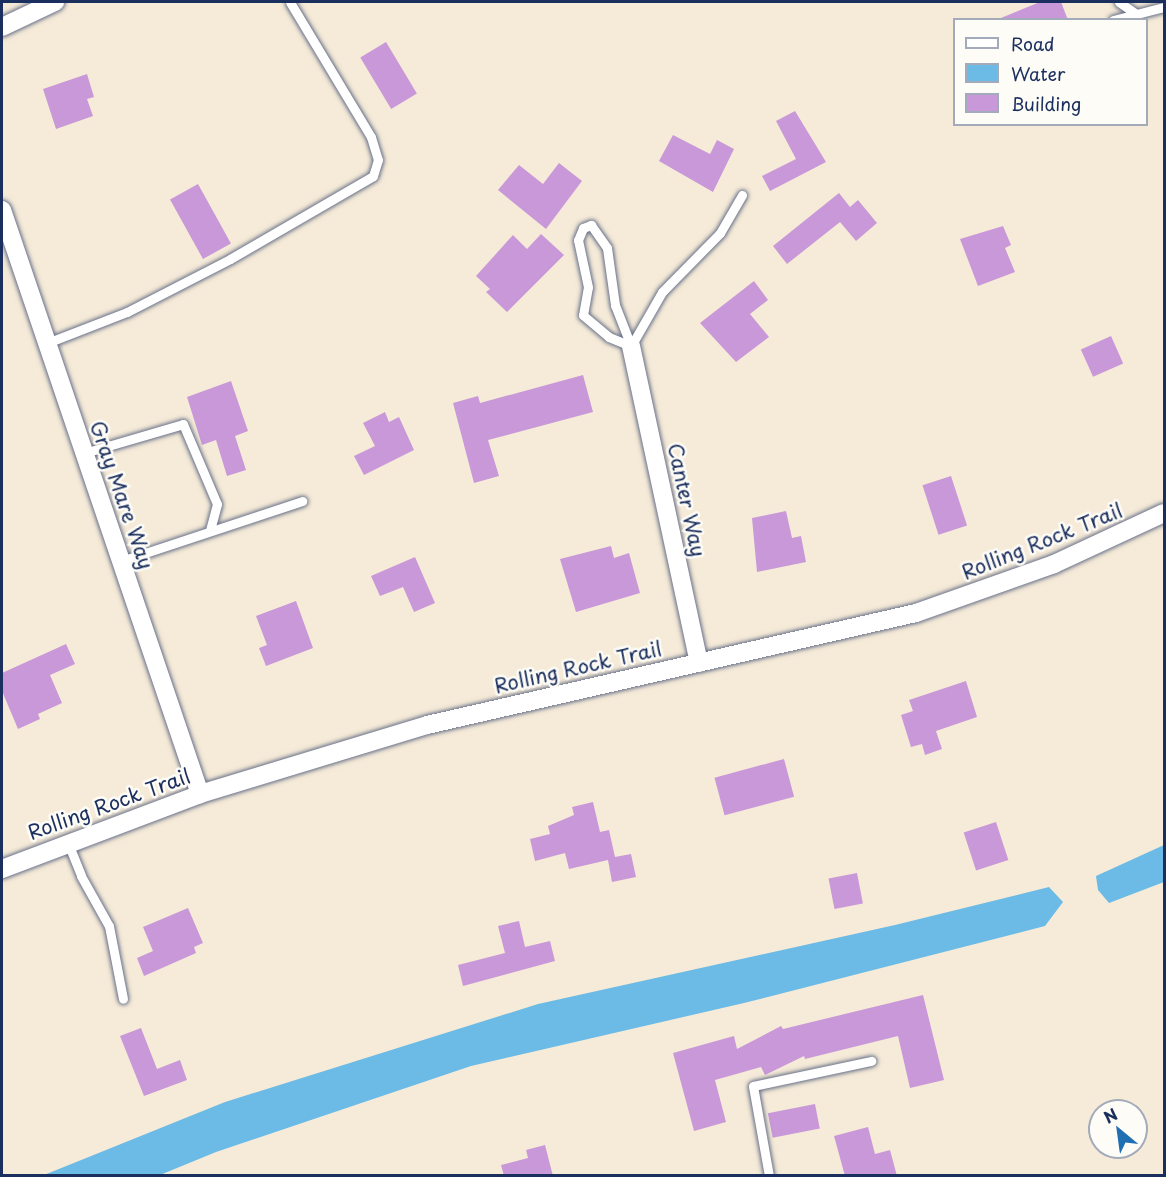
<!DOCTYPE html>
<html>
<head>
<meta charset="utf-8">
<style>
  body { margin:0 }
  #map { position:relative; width:1166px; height:1177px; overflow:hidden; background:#f6ebd8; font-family:"Playpen Sans",sans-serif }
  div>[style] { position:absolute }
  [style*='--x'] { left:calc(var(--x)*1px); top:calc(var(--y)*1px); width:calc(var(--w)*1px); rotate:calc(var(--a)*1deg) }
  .water>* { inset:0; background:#6bbbe6 }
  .building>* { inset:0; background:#c898d8; transform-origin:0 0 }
  .roads { filter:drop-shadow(0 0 2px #687189) drop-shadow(0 0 2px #687189) }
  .lane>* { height:9px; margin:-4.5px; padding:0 4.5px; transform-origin:4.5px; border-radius:4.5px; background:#fff }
  .street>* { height:18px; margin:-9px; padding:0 9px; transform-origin:9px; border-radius:9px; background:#fff }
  span { translate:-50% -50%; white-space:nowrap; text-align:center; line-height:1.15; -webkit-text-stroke:5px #fdfcf7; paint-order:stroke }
  .street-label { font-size:20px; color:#1b2f5e }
  .frame { position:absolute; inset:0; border:3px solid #1b2f5e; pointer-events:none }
  .legend { position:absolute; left:953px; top:18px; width:195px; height:108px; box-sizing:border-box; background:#fdfcf7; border:2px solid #a3aaba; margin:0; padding:8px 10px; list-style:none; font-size:18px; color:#1b2f5e }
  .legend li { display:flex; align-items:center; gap:12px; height:30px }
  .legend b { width:30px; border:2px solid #a3aaba }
  .north { position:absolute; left:1088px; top:1099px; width:60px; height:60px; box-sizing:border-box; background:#fdfcf7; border:2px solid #a3aaba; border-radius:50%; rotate:331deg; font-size:16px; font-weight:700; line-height:24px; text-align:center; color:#1b2f5e }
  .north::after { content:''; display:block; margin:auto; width:21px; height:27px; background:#1f6fb2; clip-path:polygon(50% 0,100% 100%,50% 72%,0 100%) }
</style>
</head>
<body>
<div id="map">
  <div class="water">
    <div style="clip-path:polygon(1164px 845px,1164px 882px,1109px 903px,1098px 890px,1096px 876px)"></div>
    <div style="clip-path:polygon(1049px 887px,1063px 902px,1045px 926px,744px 1003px,471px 1066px,216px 1152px,160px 1175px,44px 1175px,225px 1102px,538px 1004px,895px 925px)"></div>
  </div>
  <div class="building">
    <div style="clip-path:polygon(1040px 2px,1061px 2px,1068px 20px,996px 20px)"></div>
    <div style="left:386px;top:42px;width:60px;height:30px;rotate:59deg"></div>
    <div style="clip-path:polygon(87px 74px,94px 97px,87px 99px,93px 116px,56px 129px,43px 89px)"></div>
    <div style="clip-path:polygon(795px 111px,826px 162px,770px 191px,762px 176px,796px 159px,776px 121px)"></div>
    <div style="clip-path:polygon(673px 135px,710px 154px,717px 140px,734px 149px,713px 192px,659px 161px)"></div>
    <div style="clip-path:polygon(559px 163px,582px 181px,546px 229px,498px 190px,519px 165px,543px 184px)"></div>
    <div style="left:198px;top:184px;width:68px;height:32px;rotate:61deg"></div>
    <div style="clip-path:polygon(839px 193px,850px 207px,858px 200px,877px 223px,856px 241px,840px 222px,787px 264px,773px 246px)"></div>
    <div style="clip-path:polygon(1003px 226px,1011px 245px,1005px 248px,1015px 272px,978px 286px,960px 239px)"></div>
    <div style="clip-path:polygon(541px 234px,564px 255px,507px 312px,486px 292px,490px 289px,476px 276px,513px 235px,527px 249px)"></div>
    <div style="clip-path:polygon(754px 281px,768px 300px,750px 314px,769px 337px,736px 362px,700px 323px)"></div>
    <div style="left:1111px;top:336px;width:30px;height:33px;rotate:66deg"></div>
    <div style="clip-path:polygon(583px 375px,593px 412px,488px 440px,499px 476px,474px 483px,453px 403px,478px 396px,480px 403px)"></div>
    <div style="clip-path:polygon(231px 381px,248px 431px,235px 436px,246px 470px,227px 476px,216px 440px,202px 445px,187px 397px)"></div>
    <div style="clip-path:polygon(385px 412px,389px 422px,399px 417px,414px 450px,364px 475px,354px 456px,375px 446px,363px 423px)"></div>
    <div style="left:951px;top:476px;width:52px;height:30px;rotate:72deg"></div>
    <div style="clip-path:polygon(786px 511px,792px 538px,801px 536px,806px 562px,757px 572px,752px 518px)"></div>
    <div style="clip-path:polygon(611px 546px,614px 558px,629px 553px,640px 593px,576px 612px,560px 559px)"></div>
    <div style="clip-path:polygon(415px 557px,435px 603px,414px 612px,403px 587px,380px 596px,371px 576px)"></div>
    <div style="clip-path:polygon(296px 601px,313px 648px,266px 666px,259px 648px,267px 645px,256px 616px)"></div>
    <div style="clip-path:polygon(66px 644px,75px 664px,50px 675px,62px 703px,38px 714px,40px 719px,18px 729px,2px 691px,2px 673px)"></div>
    <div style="clip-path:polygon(966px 681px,977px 717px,936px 731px,942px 749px,925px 755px,922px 744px,911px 747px,901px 715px,913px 711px,909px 700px)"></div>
    <div style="left:784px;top:759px;width:39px;height:72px;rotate:75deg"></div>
    <div style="clip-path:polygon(593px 802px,600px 832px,609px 830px,615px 857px,631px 854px,636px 877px,612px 882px,608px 860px,569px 869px,565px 853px,535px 861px,530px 839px,550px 834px,548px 826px,574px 815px,572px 807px)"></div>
    <div style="left:996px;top:822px;width:40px;height:34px;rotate:72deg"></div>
    <div style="left:857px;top:873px;width:31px;height:29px;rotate:79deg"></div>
    <div style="clip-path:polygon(188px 908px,203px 943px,194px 947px,196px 953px,144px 976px,137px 958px,153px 951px,143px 927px)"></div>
    <div style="clip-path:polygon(519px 921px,525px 947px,550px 941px,555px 961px,463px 986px,458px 965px,505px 953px,498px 926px)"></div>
    <div style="clip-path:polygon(923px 995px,944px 1080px,910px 1088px,898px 1036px,805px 1059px,804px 1056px,765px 1075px,761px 1067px,715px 1080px,726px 1122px,694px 1131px,673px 1053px,734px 1036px,737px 1049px,781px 1026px,783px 1029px)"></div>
    <div style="clip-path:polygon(141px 1028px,157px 1069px,180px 1060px,187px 1080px,144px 1096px,120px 1036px)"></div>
    <div style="left:815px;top:1104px;width:25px;height:48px;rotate:79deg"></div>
    <div style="clip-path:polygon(868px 1127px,875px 1154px,890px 1150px,897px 1176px,845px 1176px,834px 1136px)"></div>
    <div style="clip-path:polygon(545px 1145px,553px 1176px,504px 1176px,501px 1165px,528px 1158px,526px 1150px)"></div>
  </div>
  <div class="roads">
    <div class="lane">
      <div style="--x:1119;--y:2;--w:21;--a:35"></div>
      <div style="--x:1113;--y:20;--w:53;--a:-14.3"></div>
      <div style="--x:591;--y:225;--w:28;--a:55"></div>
      <div style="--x:607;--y:248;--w:58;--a:82"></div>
      <div style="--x:615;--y:305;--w:44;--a:68.7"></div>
      <div style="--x:631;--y:346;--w:24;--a:-158"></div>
      <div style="--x:609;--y:337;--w:34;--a:-140"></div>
      <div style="--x:583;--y:315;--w:28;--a:-80"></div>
      <div style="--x:588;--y:287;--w:48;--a:-102"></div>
      <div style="--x:578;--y:240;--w:13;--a:-67"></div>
      <div style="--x:583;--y:228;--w:9;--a:-21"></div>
      <div style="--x:47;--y:343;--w:86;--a:-21.2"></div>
      <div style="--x:127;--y:312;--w:116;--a:-27.2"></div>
      <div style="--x:230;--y:259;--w:165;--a:-30.1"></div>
      <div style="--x:373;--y:176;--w:17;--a:-73"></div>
      <div style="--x:378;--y:160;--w:24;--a:-107"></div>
      <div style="--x:371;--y:137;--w:157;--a:-121"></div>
      <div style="--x:631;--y:346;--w:62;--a:-60.1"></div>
      <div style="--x:662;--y:292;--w:83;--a:-45.5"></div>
      <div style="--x:720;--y:233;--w:44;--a:-59.9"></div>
      <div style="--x:84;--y:453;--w:103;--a:-16.3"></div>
      <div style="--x:183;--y:424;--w:87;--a:67"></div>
      <div style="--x:217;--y:504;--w:28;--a:105"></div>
      <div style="--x:121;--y:561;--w:191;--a:-18.3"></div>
      <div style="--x:68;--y:843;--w:35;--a:68"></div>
      <div style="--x:81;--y:876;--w:57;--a:60.8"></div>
      <div style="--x:109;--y:926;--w:74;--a:79.1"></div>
      <div style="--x:769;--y:1176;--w:91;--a:-100.1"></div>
      <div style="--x:753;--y:1086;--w:121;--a:-12"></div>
    </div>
    <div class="street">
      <div style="--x:2;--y:27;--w:59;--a:-25.3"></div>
      <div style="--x:2;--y:210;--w:617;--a:71.27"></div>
      <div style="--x:631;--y:346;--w:324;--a:77.9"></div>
      <div style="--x:2;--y:869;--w:212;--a:-20.7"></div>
      <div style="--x:200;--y:794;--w:237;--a:-16.9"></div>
      <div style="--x:427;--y:725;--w:502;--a:-12.9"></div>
      <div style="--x:916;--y:613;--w:146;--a:-19.5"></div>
      <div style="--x:1054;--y:564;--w:121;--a:-24.9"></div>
    </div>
  </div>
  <div class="street-label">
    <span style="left:122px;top:495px;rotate:71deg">Gray Mare Way</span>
    <span style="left:687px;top:500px;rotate:78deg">Canter Way</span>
    <span style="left:1042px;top:541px;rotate:-22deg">Rolling Rock Trail</span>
    <span style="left:578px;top:667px;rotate:-13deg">Rolling Rock Trail</span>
    <span style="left:109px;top:804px;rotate:-20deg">Rolling Rock Trail</span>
  </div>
  <div class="frame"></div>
  <ul class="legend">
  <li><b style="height:8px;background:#fff"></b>Road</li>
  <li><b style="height:16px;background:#6bbbe6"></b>Water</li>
  <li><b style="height:16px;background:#c898d8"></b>Building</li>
  </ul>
  <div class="north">N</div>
</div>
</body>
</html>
